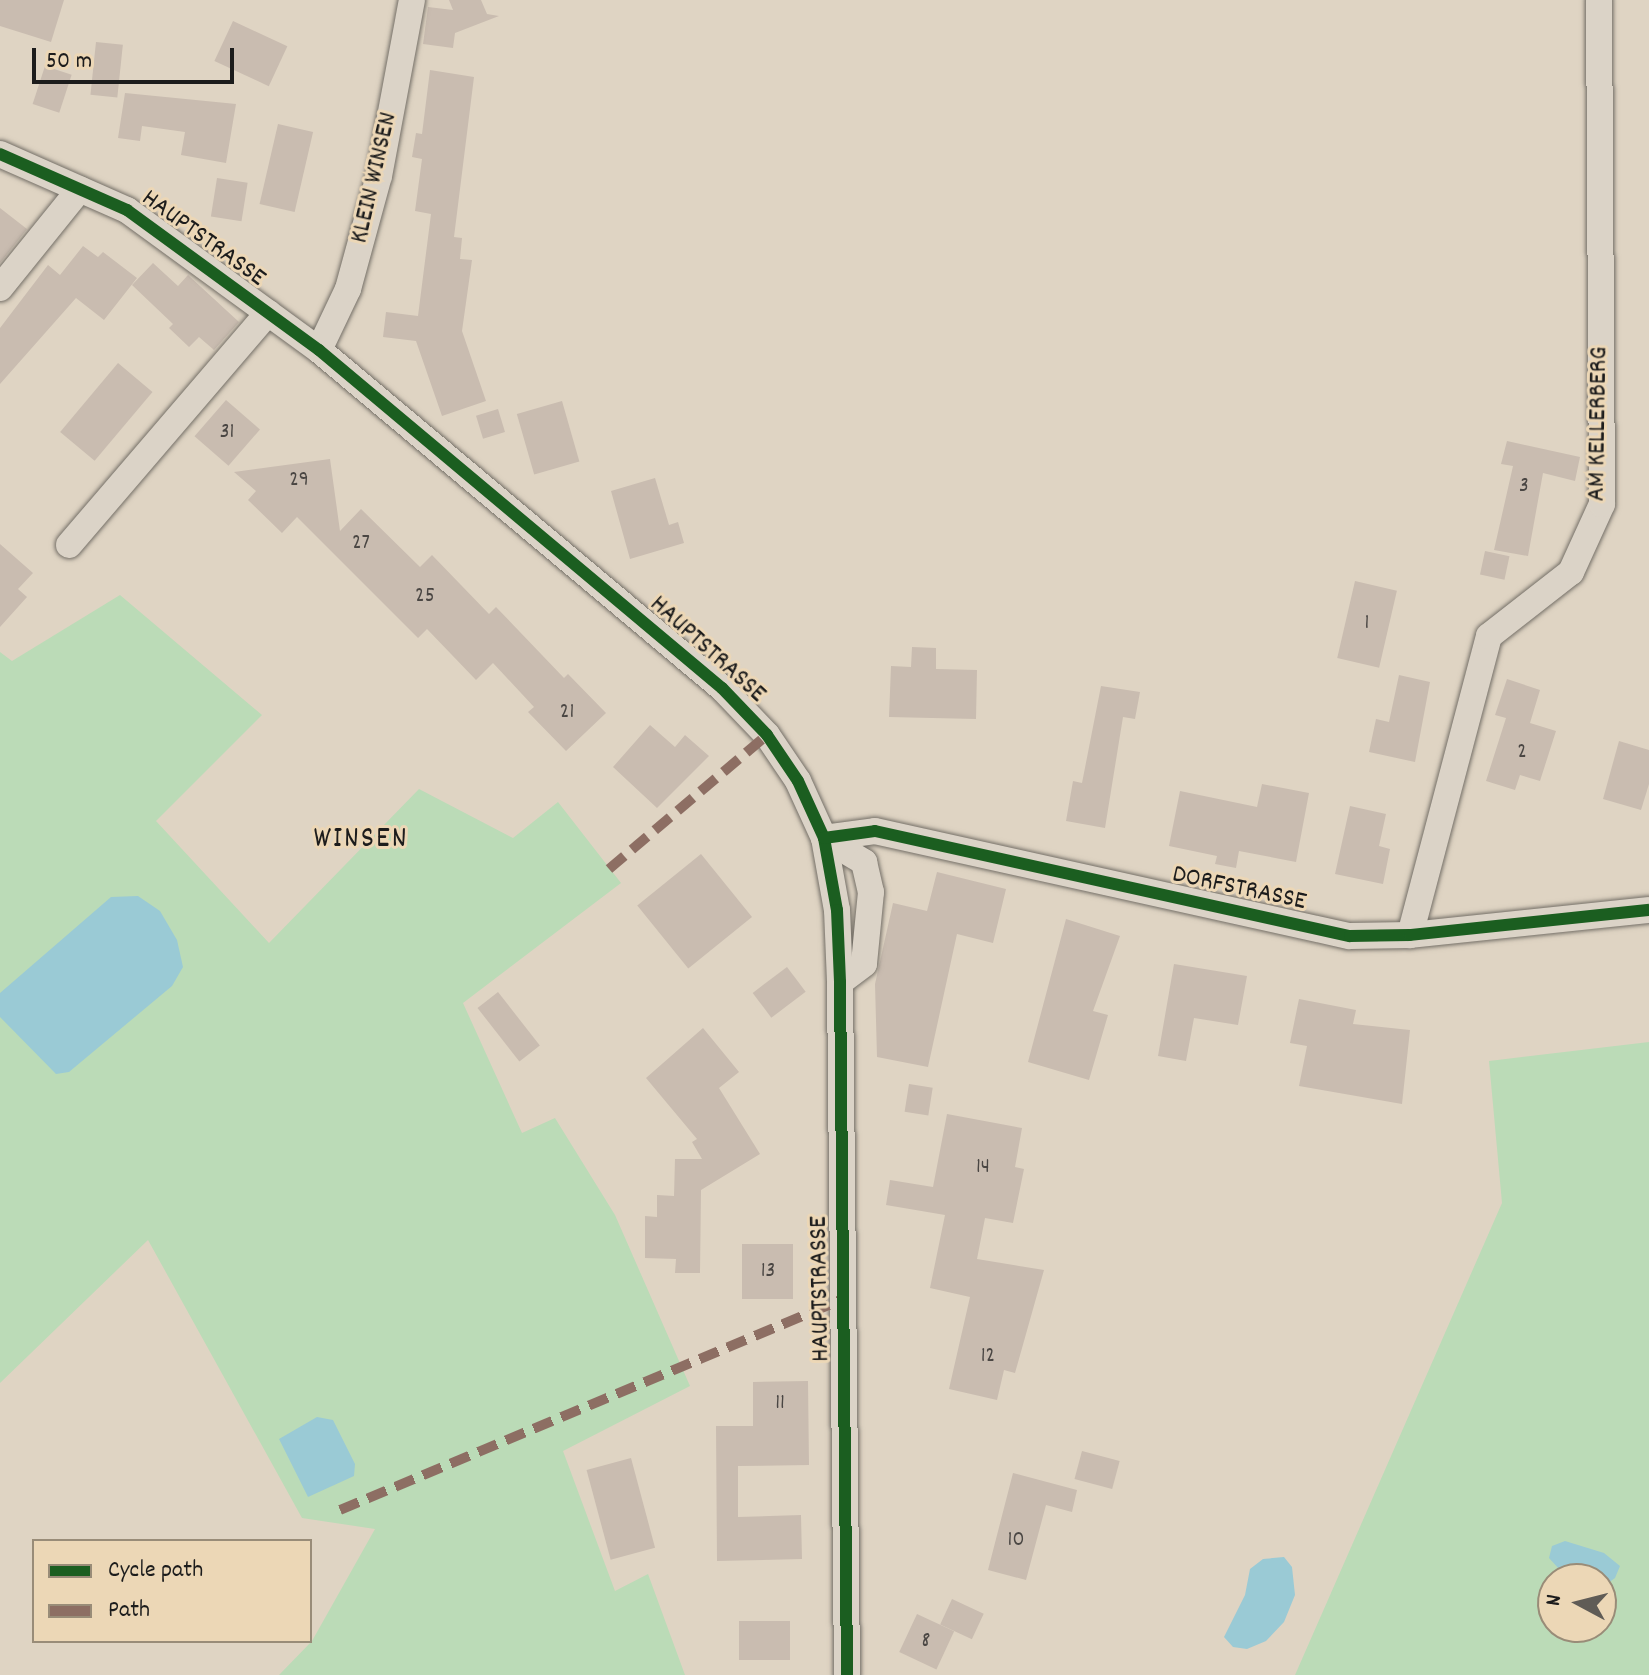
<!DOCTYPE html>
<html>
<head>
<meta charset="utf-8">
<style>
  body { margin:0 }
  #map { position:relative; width:1649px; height:1675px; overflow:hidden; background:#dfd4c3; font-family:Dekko,sans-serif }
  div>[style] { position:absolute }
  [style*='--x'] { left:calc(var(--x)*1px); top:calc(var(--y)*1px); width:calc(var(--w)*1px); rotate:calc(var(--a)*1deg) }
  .green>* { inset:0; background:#bbdbb7 }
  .water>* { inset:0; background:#9acad5 }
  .building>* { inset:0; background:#c9bcb0; transform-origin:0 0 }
  .roads { filter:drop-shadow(0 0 2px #746f67) drop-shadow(0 0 2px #746f67) }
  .minor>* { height:26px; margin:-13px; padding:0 13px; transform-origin:13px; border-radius:13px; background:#dbd3c7 }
  .quiet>* { height:10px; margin-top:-5px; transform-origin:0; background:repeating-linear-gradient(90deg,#8d6e63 0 20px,transparent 0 30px) }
  .cycleway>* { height:12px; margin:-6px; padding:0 6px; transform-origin:6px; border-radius:6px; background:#1b5e20 }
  span { translate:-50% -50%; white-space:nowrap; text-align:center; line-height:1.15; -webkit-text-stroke:6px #ecd7b6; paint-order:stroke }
  .number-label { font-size:22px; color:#4a4643 }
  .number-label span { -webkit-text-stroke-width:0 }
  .street-label { font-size:26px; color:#1c1c1c }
  .quarter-label { font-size:30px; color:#1c1c1c; letter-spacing:2px }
  .legend { position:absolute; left:32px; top:1539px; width:280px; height:104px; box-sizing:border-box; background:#ecd7b6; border:2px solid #998c78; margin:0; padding:10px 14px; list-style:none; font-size:24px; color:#1c1c1c }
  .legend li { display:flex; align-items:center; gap:16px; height:40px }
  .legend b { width:40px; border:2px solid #998c78 }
  .north { position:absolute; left:1537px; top:1563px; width:80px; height:80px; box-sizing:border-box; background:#ecd7b6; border:2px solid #998c78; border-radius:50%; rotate:277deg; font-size:22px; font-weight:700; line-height:32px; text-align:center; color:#1c1c1c }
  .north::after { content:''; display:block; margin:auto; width:28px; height:36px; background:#605c56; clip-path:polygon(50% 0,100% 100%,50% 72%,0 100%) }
  .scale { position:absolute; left:32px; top:48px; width:202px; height:36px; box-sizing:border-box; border:4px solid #1c1c1c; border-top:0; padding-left:10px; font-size:24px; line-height:28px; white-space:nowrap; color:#1c1c1c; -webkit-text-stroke:6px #ecd7b6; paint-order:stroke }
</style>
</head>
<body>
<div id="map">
  <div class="green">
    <div style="clip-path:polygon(120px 595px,262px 715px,156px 821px,269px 943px,419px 789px,513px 838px,558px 802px,621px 883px,463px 1003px,522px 1133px,555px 1118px,615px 1215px,690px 1386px,563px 1451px,615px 1591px,648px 1574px,685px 1675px,279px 1675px,312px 1641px,375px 1529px,302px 1518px,148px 1240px,0 1383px,0 652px,12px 661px)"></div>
    <div style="clip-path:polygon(evenodd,1649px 1042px,1649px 1675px,1295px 1675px,1502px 1203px,1489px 1061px,1649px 1042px,1553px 1579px,1601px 1579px,1601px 1627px,1553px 1627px,1553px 1579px)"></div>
  </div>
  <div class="water">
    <div style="clip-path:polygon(138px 896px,160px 911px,177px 940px,183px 967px,172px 986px,69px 1072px,56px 1074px,0 1017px,0 993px,111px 897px)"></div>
    <div style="clip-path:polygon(317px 1417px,333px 1420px,355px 1464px,354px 1476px,308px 1497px,279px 1439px)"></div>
    <div style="clip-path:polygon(1565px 1541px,1604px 1553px,1620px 1566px,1615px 1578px,1604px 1586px,1601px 1579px,1560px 1570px,1549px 1558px,1552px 1546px)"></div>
    <div style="clip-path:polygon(1284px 1557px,1292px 1567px,1295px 1595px,1284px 1622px,1266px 1641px,1247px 1649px,1233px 1647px,1224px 1637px,1245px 1595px,1250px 1569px,1263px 1559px)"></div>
  </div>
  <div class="building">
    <div style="clip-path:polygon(0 0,64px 0,51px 42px,0 26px)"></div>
    <div style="clip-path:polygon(449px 0,481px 0,487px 14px,499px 16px,455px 33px,453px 48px,423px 44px,428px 7px,453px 10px)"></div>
    <div style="left:233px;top:21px;width:60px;height:44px;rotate:25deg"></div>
    <div style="left:96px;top:42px;width:27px;height:53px;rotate:6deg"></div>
    <div style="left:45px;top:66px;width:28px;height:40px;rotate:18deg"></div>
    <div style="clip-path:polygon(430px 70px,474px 77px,454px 237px,462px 238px,460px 259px,472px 260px,462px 331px,486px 401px,442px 416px,416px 341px,383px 337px,386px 312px,418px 316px,431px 214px,415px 211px,422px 159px,412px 157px,416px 133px,422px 134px)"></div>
    <div style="clip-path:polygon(125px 93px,236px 104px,226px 163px,181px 155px,185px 132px,142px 126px,140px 141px,118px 138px)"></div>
    <div style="left:278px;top:124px;width:36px;height:82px;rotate:13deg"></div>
    <div style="left:217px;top:178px;width:31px;height:39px;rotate:9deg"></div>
    <div style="clip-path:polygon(0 208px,27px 229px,0 263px)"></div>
    <div style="clip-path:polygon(83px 246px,98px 257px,103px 252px,137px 278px,104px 320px,76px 298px,0 384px,0 328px,48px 265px,60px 275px)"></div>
    <div style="clip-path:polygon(153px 263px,178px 286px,188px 275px,239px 322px,214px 350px,199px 337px,189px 347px,169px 328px,173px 324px,132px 285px)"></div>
    <div style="left:118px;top:363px;width:45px;height:90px;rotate:40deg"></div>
    <div style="left:226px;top:400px;width:45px;height:48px;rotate:41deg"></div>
    <div style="left:562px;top:401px;width:63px;height:47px;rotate:74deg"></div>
    <div style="left:498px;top:409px;width:24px;height:23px;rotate:73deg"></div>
    <div style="clip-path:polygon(1507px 441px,1580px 457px,1575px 481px,1543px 473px,1528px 556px,1494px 550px,1513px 466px,1501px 464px)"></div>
    <div style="clip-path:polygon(330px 459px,340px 531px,361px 509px,420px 567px,432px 555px,489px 614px,496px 607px,564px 678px,568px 674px,606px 713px,566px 751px,528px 712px,534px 707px,493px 663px,476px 680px,427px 629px,418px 638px,297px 517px,282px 533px,248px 500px,256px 491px,234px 472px)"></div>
    <div style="clip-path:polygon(655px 478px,669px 525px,678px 522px,684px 543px,630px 559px,611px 491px)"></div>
    <div style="clip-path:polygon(0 544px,33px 573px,18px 589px,27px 597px,0 627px)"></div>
    <div style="left:1485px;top:551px;width:25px;height:24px;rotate:12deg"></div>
    <div style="left:1355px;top:581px;width:43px;height:79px;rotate:13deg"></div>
    <div style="clip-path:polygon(912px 647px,936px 648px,936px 669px,977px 670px,976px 719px,889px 717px,891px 666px,911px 667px)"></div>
    <div style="clip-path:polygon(1399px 675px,1430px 682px,1415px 762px,1369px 752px,1376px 719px,1389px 722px)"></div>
    <div style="clip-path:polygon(1507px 679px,1540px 690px,1530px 723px,1556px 731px,1540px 781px,1520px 775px,1515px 790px,1486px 781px,1506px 718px,1495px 715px)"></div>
    <div style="clip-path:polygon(1101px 686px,1140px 692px,1135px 719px,1123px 717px,1105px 828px,1066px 821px,1073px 781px,1082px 783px)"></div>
    <div style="clip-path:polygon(650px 725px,675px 747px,685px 735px,709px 756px,657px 808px,613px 767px)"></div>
    <div style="clip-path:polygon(1619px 741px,1649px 750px,1649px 784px,1641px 810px,1603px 799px)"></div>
    <div style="clip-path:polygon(1262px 784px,1309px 793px,1296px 862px,1239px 851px,1236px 868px,1215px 864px,1217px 856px,1169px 846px,1180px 791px,1257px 807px)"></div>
    <div style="clip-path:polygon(1350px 806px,1386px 814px,1379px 846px,1390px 849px,1383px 884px,1335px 874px)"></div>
    <div style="left:701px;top:854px;width:81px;height:82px;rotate:51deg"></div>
    <div style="clip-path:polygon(937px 872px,1006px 889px,993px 943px,957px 934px,928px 1067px,877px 1057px,875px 984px,893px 903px,927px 911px)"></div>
    <div style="clip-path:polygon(1066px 919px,1120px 936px,1093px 1011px,1108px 1015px,1089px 1080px,1028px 1062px)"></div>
    <div style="clip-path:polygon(1174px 964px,1247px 976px,1238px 1025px,1194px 1018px,1186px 1061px,1158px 1056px)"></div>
    <div style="left:787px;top:967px;width:31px;height:43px;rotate:53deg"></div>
    <div style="left:498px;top:992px;width:68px;height:26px;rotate:52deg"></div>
    <div style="clip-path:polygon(1299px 999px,1356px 1010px,1353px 1024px,1410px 1030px,1402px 1104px,1299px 1086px,1307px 1046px,1290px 1043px)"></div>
    <div style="clip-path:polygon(703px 1028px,739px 1072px,719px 1088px,760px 1154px,701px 1190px,700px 1273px,675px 1273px,676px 1259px,645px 1258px,645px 1216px,657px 1217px,657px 1195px,674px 1196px,675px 1159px,702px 1159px,692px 1142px,697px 1139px,646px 1078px)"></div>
    <div style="left:909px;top:1084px;width:24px;height:28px;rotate:9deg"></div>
    <div style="clip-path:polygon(947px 1114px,1022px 1128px,1015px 1167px,1024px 1169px,1013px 1223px,985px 1218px,977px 1259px,1044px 1270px,1015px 1373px,1004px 1370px,997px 1400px,949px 1389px,970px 1297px,930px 1288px,945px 1215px,886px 1205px,890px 1180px,933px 1187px)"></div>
    <div style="left:793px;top:1244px;width:55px;height:51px;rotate:90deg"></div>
    <div style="clip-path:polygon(808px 1381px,809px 1465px,738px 1466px,738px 1517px,801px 1515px,802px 1559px,717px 1561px,716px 1426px,753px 1426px,753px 1382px)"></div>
    <div style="left:1082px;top:1451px;width:39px;height:29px;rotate:15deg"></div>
    <div style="left:631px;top:1458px;width:93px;height:46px;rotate:75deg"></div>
    <div style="clip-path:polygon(1013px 1473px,1077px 1490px,1072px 1512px,1046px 1505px,1026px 1580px,988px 1570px)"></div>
    <div style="left:952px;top:1599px;width:35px;height:28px;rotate:25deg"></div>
    <div style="left:917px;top:1614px;width:41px;height:42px;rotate:25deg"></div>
    <div style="left:739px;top:1621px;width:51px;height:39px"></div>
  </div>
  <div class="roads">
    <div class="minor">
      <div style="--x:0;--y:154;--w:139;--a:23.8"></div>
      <div style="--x:127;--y:210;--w:238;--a:36.1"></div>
      <div style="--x:319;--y:350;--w:526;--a:39.99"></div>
      <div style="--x:722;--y:688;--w:65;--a:46.2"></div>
      <div style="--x:767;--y:735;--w:55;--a:56"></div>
      <div style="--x:798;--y:781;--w:63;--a:65.5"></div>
      <div style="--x:824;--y:838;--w:73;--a:79.8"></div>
      <div style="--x:837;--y:910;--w:72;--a:87.6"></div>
      <div style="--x:840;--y:982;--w:693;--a:89.42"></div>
      <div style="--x:0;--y:288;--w:127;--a:-51.1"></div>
      <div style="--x:319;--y:350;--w:68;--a:-64.6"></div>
      <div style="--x:348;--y:289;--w:117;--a:-74.7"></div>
      <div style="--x:379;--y:176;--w:179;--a:-79.4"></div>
      <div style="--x:69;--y:545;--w:306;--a:-49.4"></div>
      <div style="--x:824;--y:838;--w:51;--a:-7.8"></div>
      <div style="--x:875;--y:831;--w:486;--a:12.5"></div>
      <div style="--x:1350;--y:936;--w:60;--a:-1"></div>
      <div style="--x:1410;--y:935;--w:240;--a:-6"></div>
      <div style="--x:824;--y:838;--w:47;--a:31"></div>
      <div style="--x:864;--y:862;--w:31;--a:77"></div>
      <div style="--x:871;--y:892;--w:72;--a:95.6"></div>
      <div style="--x:864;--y:964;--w:30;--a:143"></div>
      <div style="--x:1410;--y:935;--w:309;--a:-75.2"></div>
      <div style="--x:1489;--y:636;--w:104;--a:-38"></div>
      <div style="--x:1571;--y:572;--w:75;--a:-65.5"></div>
      <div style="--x:1602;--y:504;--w:504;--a:-90.34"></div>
    </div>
  </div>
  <div class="quiet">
    <div style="--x:609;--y:869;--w:207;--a:-40.3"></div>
    <div style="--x:340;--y:1510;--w:545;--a:-22.76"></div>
  </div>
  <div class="cycleway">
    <div style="--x:0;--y:154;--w:139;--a:23.8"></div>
    <div style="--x:127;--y:210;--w:238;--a:36.1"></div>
    <div style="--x:319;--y:350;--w:526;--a:39.99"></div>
    <div style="--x:722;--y:688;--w:65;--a:46.2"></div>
    <div style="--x:767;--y:735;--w:55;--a:56"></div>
    <div style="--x:798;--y:781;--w:63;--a:65.5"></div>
    <div style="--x:824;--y:838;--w:73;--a:79.8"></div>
    <div style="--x:837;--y:910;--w:72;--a:87.6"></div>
    <div style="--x:840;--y:982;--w:693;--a:89.42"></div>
    <div style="--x:824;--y:838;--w:51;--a:-7.8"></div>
    <div style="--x:875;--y:831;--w:486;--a:12.5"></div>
    <div style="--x:1350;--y:936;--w:60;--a:-1"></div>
    <div style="--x:1410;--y:935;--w:240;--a:-6"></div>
  </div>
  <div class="number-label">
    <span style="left:227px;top:433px">31</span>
    <span style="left:299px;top:481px">29</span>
    <span style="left:1524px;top:487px">3</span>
    <span style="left:361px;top:544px">27</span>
    <span style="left:425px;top:597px">25</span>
    <span style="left:1367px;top:624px">1</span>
    <span style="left:567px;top:713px">21</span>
    <span style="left:1522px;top:753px">2</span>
    <span style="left:983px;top:1168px">14</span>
    <span style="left:768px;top:1272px">13</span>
    <span style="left:988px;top:1357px">12</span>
    <span style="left:780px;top:1404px">11</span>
    <span style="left:1016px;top:1541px">10</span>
    <span style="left:926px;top:1642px">8</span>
  </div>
  <div class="street-label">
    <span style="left:375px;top:178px;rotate:-77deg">KLEIN WINSEN</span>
    <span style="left:203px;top:239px;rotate:36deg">HAUPTSTRASSE</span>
    <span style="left:1599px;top:424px;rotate:-89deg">AM KELLERBERG</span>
    <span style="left:707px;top:650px;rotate:42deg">HAUPTSTRASSE</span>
    <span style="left:1239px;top:889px;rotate:12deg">DORFSTRASSE</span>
    <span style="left:821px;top:1289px;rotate:-91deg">HAUPTSTRASSE</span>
  </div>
  <div class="quarter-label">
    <span style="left:361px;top:841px">WINSEN</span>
  </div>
  <ul class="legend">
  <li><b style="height:10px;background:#1b5e20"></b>Cycle path</li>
  <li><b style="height:10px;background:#8d6e63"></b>Path</li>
  </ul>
  <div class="north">N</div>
  <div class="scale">50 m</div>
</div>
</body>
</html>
